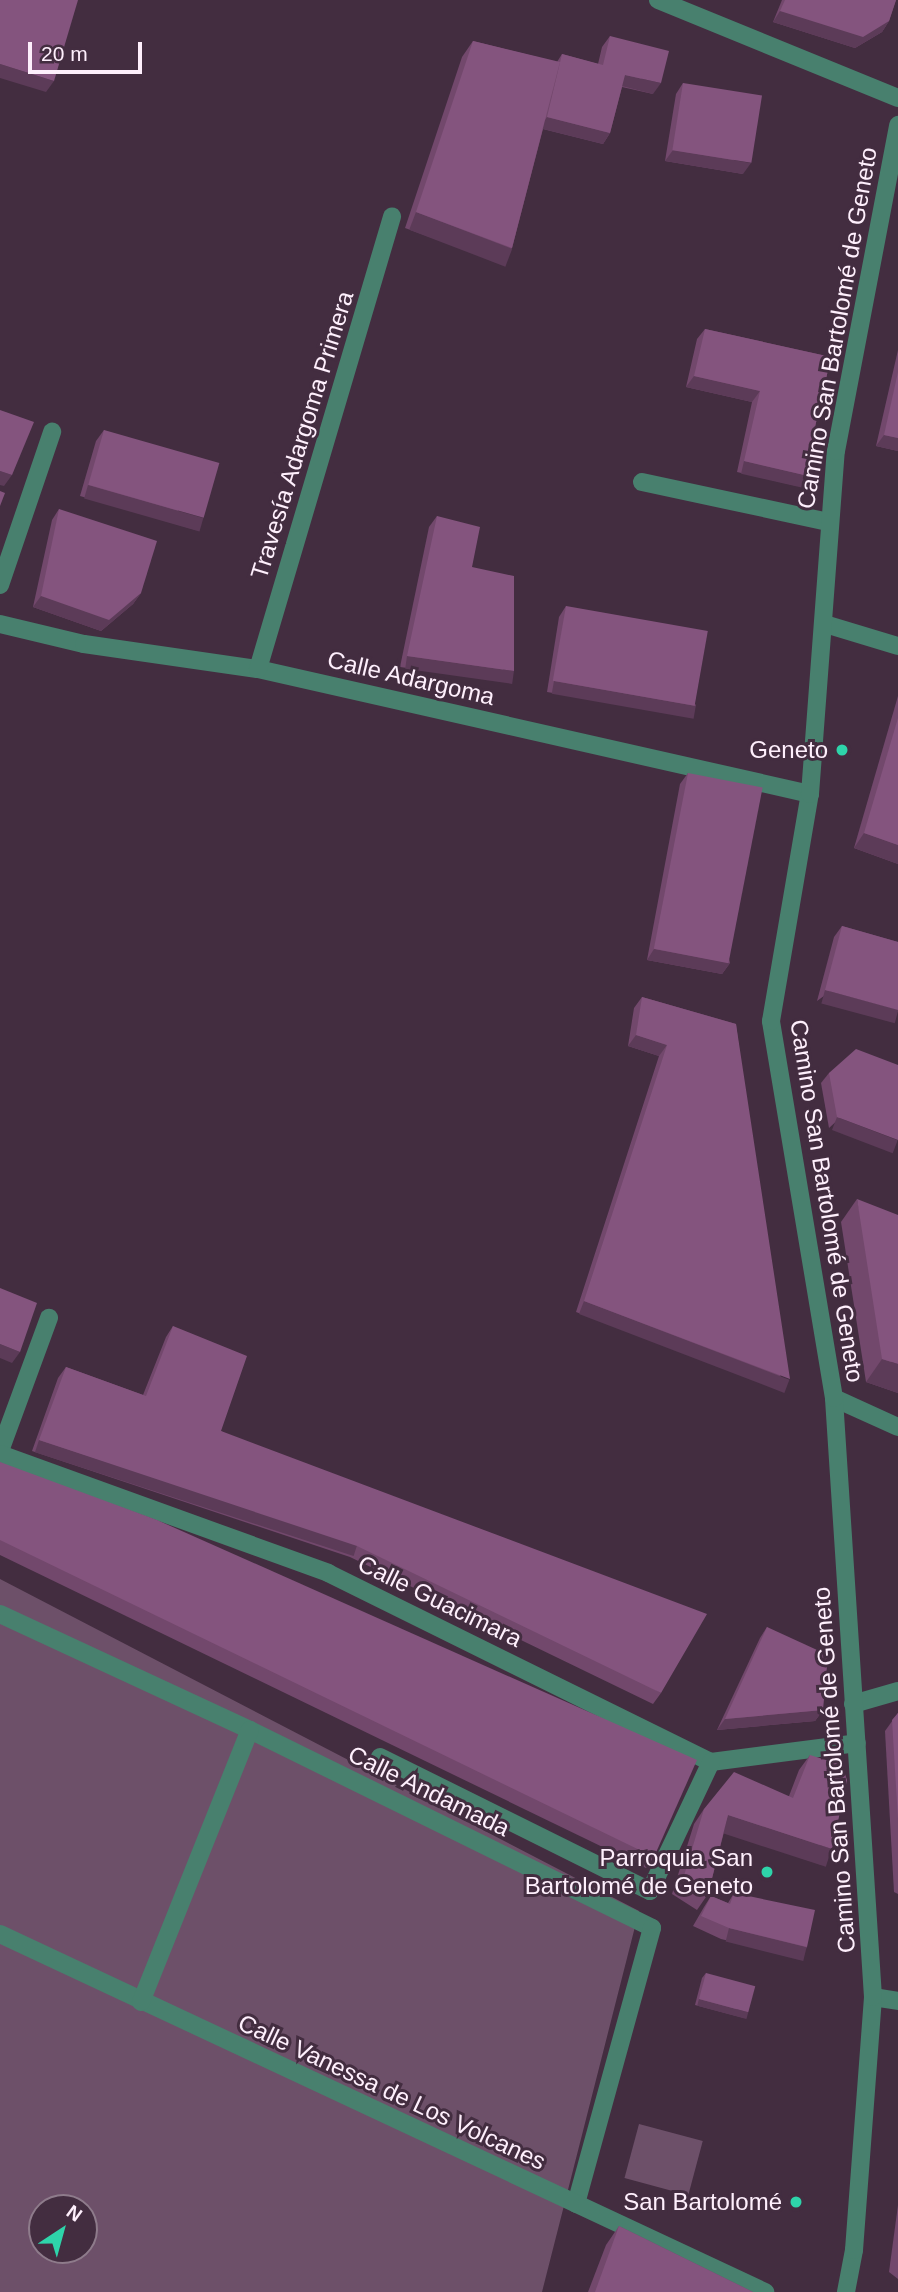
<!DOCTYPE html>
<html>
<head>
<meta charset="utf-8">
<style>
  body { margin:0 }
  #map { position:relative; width:898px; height:2292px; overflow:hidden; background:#432d40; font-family:Helvetica,sans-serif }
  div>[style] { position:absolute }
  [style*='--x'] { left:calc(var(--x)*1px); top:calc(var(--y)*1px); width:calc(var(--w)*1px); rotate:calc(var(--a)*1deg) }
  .green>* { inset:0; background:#6d5069; transform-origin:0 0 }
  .service>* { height:18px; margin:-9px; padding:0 9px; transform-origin:9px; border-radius:9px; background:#48806e }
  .minor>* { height:18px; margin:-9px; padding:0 9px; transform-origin:9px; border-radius:9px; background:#48806e }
  .wall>* { inset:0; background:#72486c }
  .shaded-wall>* { inset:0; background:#5c3b58; transform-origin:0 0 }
  .building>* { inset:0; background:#84547e; transform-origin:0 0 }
  .dots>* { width:19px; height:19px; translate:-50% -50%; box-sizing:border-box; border:4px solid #432d40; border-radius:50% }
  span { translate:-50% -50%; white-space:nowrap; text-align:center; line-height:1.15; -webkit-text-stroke:6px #432d40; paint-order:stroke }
  .street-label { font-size:24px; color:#feeffc }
  .poi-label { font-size:24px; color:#feeffc }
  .right { translate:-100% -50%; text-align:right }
  .north { position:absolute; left:28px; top:2194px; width:70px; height:70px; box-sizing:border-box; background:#432d40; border:2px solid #8e7b8b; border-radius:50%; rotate:36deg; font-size:19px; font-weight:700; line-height:28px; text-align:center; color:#feeffc }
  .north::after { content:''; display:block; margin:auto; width:24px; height:32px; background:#2ed4aa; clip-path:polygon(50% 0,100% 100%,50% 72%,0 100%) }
  .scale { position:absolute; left:28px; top:42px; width:114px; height:32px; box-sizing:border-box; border:4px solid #feeffc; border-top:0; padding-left:9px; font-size:21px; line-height:24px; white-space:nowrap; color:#feeffc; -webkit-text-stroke:5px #432d40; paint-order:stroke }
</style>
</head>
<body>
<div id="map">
  <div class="green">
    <div style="clip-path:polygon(evenodd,0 1579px,639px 1911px,542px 2292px,0 2292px,0 1579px,42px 2208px,84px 2208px,84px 2250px,42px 2250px,42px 2208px)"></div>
    <div style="left:639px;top:2124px;width:66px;height:56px;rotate:15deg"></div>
  </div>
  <div class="service">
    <div style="--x:380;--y:1757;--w:301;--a:26.4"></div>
  </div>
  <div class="minor">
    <div style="--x:658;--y:0;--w:259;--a:22.2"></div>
    <div style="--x:642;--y:482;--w:190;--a:12.1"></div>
    <div style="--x:0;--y:585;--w:162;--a:-71.2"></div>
    <div style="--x:0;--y:624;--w:86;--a:13.4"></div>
    <div style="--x:84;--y:644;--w:176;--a:8.2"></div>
    <div style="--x:258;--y:669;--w:566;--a:12.76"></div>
    <div style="--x:825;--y:624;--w:76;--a:16.8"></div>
    <div style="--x:258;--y:669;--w:472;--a:-73.5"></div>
    <div style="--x:834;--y:1398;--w:70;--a:24.4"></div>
    <div style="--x:0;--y:1451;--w:142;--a:-69.8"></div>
    <div style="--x:0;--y:1454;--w:349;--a:19.9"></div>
    <div style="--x:328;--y:1573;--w:427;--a:26.3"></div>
    <div style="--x:711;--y:1762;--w:147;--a:-7.4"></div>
    <div style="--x:0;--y:1614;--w:276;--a:24.9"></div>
    <div style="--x:250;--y:1730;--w:448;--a:26.2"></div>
    <div style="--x:652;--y:1928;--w:286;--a:105.4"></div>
    <div style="--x:853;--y:1704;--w:47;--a:-16.1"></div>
    <div style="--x:650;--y:1891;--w:143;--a:-64.7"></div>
    <div style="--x:0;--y:1934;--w:845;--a:25.08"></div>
    <div style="--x:873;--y:1997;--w:25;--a:9"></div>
    <div style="--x:141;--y:2002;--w:293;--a:-68.2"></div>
    <div style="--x:846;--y:2292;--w:43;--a:-79.2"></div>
    <div style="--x:854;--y:2250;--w:254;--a:-85.7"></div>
    <div style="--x:873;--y:1997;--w:600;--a:-93.73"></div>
    <div style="--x:834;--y:1398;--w:382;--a:-99.5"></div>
    <div style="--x:771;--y:1021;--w:230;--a:-80.3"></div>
    <div style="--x:810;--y:794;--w:344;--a:-85.7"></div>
    <div style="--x:836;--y:451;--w:332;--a:-79.2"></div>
  </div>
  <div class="wall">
    <div style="clip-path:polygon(782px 0,896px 0,889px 21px,882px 32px,855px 48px,773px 22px)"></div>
    <div style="clip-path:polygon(610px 36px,653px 94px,622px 87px,610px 133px,603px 144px,543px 129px,512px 248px,501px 263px,405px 228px,462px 57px,473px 41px,557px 62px,562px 54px,598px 64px,602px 47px)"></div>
    <div style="clip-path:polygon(683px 83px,743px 174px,665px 161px,676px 94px)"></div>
    <div style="clip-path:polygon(705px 329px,831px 357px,804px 475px,797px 486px,737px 472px,752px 402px,686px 387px,697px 339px)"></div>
    <div style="clip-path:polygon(898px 350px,898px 451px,876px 446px)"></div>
    <div style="clip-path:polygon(104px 430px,196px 530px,80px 496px,96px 441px)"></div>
    <div style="clip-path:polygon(59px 509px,141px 593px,133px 604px,101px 631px,33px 607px,52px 520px)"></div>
    <div style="clip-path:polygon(437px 516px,472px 567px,507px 682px,400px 667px,429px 527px)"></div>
    <div style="clip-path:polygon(566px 606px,696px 705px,689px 716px,547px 692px,559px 617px)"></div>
    <div style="clip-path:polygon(898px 696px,898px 864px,854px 848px)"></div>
    <div style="clip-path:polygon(688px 773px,730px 963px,722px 974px,647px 960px,680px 784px)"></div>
    <div style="clip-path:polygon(842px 926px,898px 942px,817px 1001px,834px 937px)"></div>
    <div style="clip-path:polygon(642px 997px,736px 1024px,782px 1389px,576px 1312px,659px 1056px,628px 1046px,634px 1008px)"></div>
    <div style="clip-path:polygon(898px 1065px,829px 1128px,821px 1083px,829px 1073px)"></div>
    <div style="clip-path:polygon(857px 1199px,898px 1393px,866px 1382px,841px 1222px)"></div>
    <div style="clip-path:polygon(173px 1326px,221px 1431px,661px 1693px,653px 1704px,350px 1557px,32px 1451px,58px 1378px,66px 1367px,143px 1395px,166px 1337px)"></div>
    <div style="clip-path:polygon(0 1462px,654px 1857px,646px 1868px,0 1555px)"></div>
    <div style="clip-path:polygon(767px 1627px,823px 1710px,815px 1721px,717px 1730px,760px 1638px)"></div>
    <div style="clip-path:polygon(898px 1713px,898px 1894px,894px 1892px,885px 1731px)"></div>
    <div style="clip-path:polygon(810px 1755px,822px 1865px,724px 1832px,708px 1894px,697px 1910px,672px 1894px,694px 1824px,704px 1809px,789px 1796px,799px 1770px)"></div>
    <div style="clip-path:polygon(734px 1893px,807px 1947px,799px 1958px,721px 1939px,693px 1926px,704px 1907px,711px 1896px,728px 1903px)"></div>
    <div style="clip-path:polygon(706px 1973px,744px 2018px,695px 2005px,702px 1978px)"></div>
    <div style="clip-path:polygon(898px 2205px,898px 2279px,889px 2272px)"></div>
    <div style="clip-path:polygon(619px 2226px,753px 2292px,588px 2292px,606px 2245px)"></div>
  </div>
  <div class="shaded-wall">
    <div style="clip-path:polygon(780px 11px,889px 21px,882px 32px,855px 48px,773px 22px)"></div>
    <div style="clip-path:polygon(0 64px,54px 81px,46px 92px,0 78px)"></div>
    <div style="clip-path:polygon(625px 75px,661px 83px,653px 94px,618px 85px)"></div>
    <div style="clip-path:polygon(547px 117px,610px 133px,603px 144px,539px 128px)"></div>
    <div style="clip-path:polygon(673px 150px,751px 163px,743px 174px,665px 161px)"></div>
    <div style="left:416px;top:212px;width:103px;height:19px;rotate:21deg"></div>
    <div style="clip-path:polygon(694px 376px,760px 391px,752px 402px,686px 387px)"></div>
    <div style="clip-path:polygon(884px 435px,898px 438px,898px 451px,876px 446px)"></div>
    <div style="left:744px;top:461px;width:62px;height:13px;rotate:13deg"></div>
    <div style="clip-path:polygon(0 471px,12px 475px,4px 486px,0 485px)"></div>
    <div style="left:88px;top:485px;width:120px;height:14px;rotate:16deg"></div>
    <div style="clip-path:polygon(141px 593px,133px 604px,101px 631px,33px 607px,41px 596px)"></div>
    <div style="left:407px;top:656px;width:108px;height:13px;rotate:8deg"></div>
    <div style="left:554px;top:681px;width:144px;height:13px;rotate:10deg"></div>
    <div style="clip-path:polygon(864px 833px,898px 845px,898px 864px,854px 848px)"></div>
    <div style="clip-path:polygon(654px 949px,730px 963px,722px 974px,647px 960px)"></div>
    <div style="left:825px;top:990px;width:76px;height:14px;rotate:15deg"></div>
    <div style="clip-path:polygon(636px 1035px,667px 1045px,659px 1056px,628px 1046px)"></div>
    <div style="left:837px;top:1117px;width:65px;height:14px;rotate:21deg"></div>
    <div style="left:584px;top:1301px;width:220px;height:14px;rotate:21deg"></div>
    <div style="clip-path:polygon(0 1344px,20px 1352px,12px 1363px,0 1358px)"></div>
    <div style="clip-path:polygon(882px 1359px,898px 1364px,898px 1393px,866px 1382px)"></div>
    <div style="left:39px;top:1440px;width:335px;height:13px;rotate:18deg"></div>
    <div style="clip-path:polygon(823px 1710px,815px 1721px,717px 1730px,725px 1719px)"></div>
    <div style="left:728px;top:1815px;width:109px;height:19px;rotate:18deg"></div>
    <div style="left:729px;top:1928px;width:80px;height:14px;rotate:14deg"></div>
    <div style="left:699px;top:1999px;width:51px;height:7px;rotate:15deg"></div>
  </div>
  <div class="building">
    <div style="clip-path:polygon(0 0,78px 0,54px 81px,0 64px)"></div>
    <div style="clip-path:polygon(785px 0,896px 0,889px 21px,863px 37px,780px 11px)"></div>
    <div style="clip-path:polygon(610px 36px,669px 51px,661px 83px,625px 75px,610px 133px,547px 117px,562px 54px,603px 65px)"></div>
    <div style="clip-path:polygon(473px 41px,560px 62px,512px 248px,416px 212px)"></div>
    <div style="left:683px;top:83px;width:80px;height:68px;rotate:9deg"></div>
    <div style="clip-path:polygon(705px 329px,831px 357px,804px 475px,744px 461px,760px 391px,694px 376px)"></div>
    <div style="clip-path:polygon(898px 372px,898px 438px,884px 435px)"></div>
    <div style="clip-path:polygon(0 410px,34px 422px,12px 475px,0 471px)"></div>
    <div style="left:104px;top:430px;width:120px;height:57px;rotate:16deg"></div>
    <div style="clip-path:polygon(0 491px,5px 493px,0 506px)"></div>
    <div style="clip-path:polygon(59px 509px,157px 541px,141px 593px,109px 620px,41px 596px)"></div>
    <div style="clip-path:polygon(437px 516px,480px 527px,472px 567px,514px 576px,514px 671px,407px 656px)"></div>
    <div style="left:566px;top:606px;width:144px;height:76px;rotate:10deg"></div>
    <div style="clip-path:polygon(898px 718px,898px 845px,864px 833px)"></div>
    <div style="left:688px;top:773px;width:76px;height:179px;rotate:11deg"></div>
    <div style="clip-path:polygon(842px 926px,898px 942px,898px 1010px,825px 990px)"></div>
    <div style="clip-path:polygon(642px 997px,736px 1024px,790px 1379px,584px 1301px,667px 1045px,636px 1035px)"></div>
    <div style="clip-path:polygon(856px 1049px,898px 1065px,898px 1140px,837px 1117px,829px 1073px)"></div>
    <div style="clip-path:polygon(857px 1199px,898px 1215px,898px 1364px,882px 1359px)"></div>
    <div style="clip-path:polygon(0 1288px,37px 1303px,20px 1352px,0 1344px)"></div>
    <div style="clip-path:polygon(173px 1326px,247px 1356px,221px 1431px,707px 1614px,661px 1693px,357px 1546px,39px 1440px,66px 1367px,146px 1396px)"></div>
    <div style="clip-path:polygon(0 1462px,157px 1520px,697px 1760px,654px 1857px,0 1540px)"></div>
    <div style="clip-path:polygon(767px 1627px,828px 1655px,823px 1710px,725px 1719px)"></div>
    <div style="clip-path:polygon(898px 1713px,898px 1819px,892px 1720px)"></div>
    <div style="clip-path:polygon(810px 1755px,842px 1765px,847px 1780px,832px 1849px,728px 1815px,708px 1894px,683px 1879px,704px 1809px,734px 1772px,793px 1798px)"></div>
    <div style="clip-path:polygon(734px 1893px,815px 1910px,807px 1947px,729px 1928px,701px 1916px,711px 1896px,730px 1904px)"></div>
    <div style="left:706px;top:1973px;width:51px;height:27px;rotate:15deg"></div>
    <div style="clip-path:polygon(619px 2226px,753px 2292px,595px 2292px)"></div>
  </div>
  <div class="dots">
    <div style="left:842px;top:750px;background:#2ed4aa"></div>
    <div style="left:767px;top:1872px;background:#2ed4aa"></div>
    <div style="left:796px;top:2202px;background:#2ed4aa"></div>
  </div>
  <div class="street-label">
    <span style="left:837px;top:328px;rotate:-80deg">Camino San Bartolomé de Geneto</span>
    <span style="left:302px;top:435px;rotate:-73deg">Travesía Adargoma Primera</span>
    <span style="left:411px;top:678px;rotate:13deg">Calle Adargoma</span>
    <span style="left:827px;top:1201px;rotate:81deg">Camino San Bartolomé de Geneto</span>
    <span style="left:440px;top:1601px;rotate:26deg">Calle Guacimara</span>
    <span style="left:834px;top:1770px;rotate:-94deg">Camino San Bartolomé de Geneto</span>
    <span style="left:429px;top:1791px;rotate:26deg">Calle Andamada</span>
    <span style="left:392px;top:2092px;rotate:25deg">Calle Vanessa de Los Volcanes</span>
  </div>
  <div class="poi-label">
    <span class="right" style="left:828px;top:750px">Geneto</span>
    <span class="right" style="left:753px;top:1872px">Parroquia San<br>Bartolomé de Geneto</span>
    <span class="right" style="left:782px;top:2202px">San Bartolomé</span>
  </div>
  <div class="north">N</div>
  <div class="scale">20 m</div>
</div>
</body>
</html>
